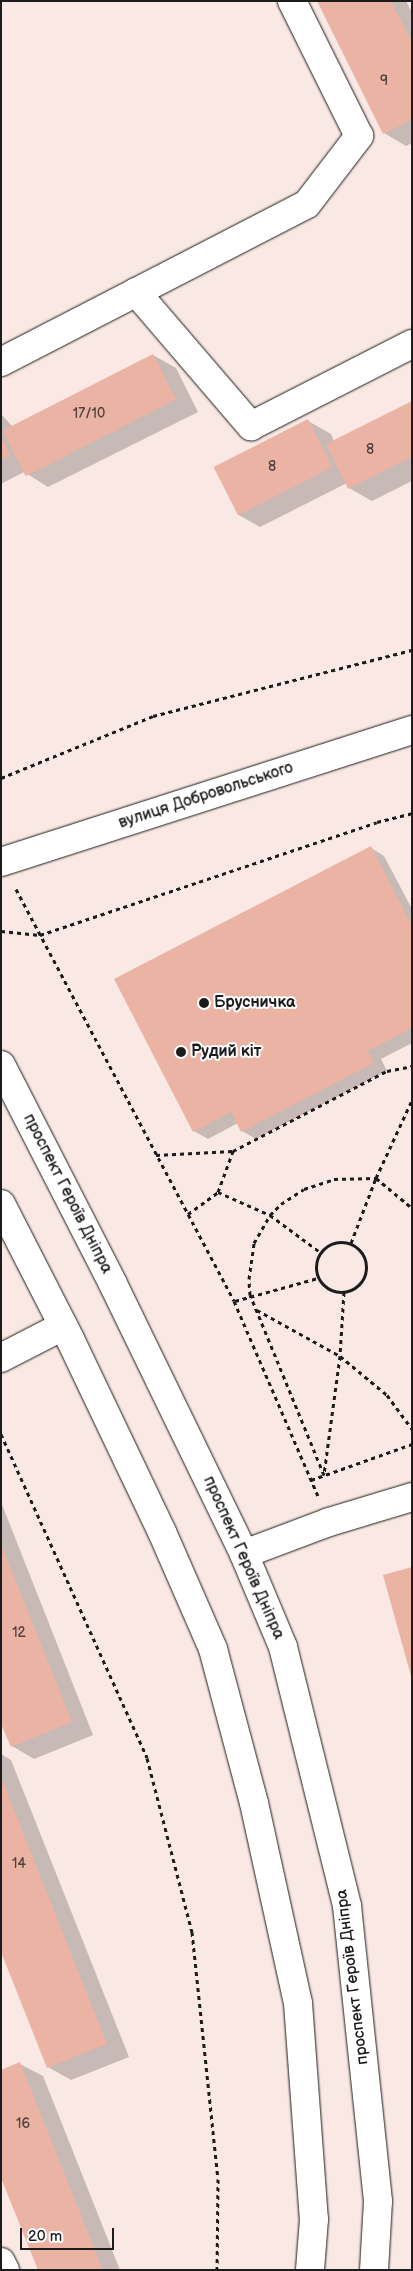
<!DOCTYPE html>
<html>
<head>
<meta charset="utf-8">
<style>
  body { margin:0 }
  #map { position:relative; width:413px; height:2271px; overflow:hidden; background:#f9e8e3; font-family:"Balsamiq Sans",sans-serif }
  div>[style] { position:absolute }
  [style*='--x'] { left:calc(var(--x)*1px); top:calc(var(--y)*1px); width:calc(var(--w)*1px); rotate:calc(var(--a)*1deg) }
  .shadow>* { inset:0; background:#0003 }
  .building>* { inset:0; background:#ebb3a3; transform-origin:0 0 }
  .path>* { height:3px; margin-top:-1.5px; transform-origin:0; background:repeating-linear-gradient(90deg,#1c1c1c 0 4px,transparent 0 8px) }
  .path>.ring { margin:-1.5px; padding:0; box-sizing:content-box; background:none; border:3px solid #1c1c1c; border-radius:50% }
  .roads { filter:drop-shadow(0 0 1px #1c1c1c) drop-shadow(0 0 1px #1c1c1c) }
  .minor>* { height:28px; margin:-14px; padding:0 14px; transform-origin:14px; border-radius:14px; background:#fff }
  .dots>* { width:14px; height:14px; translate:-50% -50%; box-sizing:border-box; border:2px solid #fff; border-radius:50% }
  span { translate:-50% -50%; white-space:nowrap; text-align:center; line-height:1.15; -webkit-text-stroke:4px #fff; paint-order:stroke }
  .number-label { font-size:14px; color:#50423e }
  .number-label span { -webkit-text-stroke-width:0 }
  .street-label { font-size:16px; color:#1c1c1c }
  .poi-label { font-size:16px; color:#1c1c1c; font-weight:700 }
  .left { translate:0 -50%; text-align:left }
  .frame { position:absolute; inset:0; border:2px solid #1c1c1c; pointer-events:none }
  .scale { position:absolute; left:20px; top:2228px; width:94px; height:22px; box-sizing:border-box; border:2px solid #1c1c1c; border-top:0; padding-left:6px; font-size:15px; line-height:18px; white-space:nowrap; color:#1c1c1c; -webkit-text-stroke:4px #fff; paint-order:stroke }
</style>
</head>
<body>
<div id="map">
  <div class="shadow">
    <div style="clip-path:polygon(318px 1px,406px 1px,412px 12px,412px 143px,406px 146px,384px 133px)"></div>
    <div style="clip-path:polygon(153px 355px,176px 368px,198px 412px,48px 487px,24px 472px,1px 484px,1px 414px,12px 426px)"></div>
    <div style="clip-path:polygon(412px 402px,412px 481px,372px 501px,349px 488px,347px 483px,260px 527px,237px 514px,308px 421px,331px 434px,334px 441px)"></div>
    <div style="clip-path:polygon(371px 848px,384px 856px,412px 909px,412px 1043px,381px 1059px,387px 1071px,256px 1139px,242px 1131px,238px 1123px,208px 1139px,194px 1131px)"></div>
    <div style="clip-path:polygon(1px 1502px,93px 1735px,34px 1759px,12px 1746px,1px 1720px)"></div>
    <div style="clip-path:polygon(1px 1754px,11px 1760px,129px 2057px,71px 2080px,48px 2067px,1px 1949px)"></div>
    <div style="clip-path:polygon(20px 2064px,43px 2076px,120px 2270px,39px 2270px)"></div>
  </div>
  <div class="building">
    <div style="clip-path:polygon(317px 1px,391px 1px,412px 42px,412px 120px,383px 134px)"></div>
    <div style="left:153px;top:354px;width:51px;height:169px;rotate:63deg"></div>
    <div style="clip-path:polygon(412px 401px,412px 457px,348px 489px,326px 444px)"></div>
    <div style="left:308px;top:419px;width:54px;height:106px;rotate:63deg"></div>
    <div style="clip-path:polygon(1px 436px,10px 455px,1px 459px)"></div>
    <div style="clip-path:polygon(371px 846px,412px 926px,412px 1028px,368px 1051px,374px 1063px,241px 1132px,231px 1112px,193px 1132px,114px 979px)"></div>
    <div style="clip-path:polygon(1px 1544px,72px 1722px,11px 1747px,1px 1724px)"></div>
    <div style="clip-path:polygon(412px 1567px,412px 1675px,411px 1676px,383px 1575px)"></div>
    <div style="clip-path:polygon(1px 1777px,107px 2044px,47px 2068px,1px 1952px)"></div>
    <div style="clip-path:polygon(20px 2062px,103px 2270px,38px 2270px,1px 2178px,1px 2070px)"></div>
  </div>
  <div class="path">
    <div style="--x:1;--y:778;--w:164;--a:-22.2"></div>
    <div style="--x:153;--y:716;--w:267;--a:-14.3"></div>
    <div style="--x:16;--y:889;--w:466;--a:62.1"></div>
    <div style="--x:234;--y:1301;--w:212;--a:66.7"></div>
    <div style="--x:1;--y:931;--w:39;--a:6"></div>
    <div style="--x:40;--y:935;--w:355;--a:-18.5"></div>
    <div style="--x:377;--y:822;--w:36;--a:-14"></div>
    <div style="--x:156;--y:1155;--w:77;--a:-3"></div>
    <div style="--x:233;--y:1151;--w:174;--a:-27.5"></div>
    <div style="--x:387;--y:1071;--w:25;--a:-11"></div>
    <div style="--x:218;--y:1192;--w:57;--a:23.9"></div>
    <div style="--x:270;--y:1215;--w:62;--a:36.5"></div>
    <div style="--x:188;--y:1214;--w:37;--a:-36"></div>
    <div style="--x:218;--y:1192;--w:44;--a:-69.9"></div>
    <div class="ring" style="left:316px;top:1242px;width:47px;height:47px"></div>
    <div style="--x:351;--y:1243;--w:70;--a:-69"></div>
    <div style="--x:376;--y:1178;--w:86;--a:-65.2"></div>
    <div style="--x:344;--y:1292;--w:64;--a:93.6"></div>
    <div style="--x:340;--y:1356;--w:120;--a:97.7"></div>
    <div style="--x:324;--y:1475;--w:195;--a:-112.3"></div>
    <div style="--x:250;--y:1295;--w:16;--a:-94"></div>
    <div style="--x:249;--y:1279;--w:36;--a:-82"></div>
    <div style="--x:254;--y:1243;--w:32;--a:-60"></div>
    <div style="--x:270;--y:1215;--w:16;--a:-45"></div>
    <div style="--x:281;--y:1204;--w:27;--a:-33"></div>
    <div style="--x:304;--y:1189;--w:32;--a:-18"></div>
    <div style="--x:334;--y:1179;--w:42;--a:-1.4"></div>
    <div style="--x:376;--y:1178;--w:47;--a:39.8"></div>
    <div style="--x:235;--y:1301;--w:86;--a:-15.5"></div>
    <div style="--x:257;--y:1310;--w:95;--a:29"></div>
    <div style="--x:340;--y:1356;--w:61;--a:39.7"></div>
    <div style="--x:387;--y:1395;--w:42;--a:53.7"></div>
    <div style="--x:1;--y:1434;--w:355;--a:65.7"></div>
    <div style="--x:147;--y:1758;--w:180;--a:75.5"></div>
    <div style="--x:192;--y:1932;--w:248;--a:84"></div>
    <div style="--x:218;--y:2179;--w:91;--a:90.6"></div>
    <div style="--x:311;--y:1480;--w:107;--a:-19.6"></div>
  </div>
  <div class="roads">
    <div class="minor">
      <div style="--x:136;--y:292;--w:177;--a:49.4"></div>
      <div style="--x:251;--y:426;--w:181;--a:-27"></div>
      <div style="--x:1;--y:362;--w:344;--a:-27.3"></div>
      <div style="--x:307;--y:204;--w:86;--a:-52.6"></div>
      <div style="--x:359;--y:136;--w:151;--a:-116.4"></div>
      <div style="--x:1;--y:862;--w:432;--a:-17.8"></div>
      <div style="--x:1;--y:1065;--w:246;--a:62.9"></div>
      <div style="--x:113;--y:1284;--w:300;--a:64.1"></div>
      <div style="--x:244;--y:1554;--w:101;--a:67.2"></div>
      <div style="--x:283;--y:1647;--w:267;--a:76.1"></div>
      <div style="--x:347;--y:1906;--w:297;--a:84"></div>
      <div style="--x:378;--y:2201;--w:69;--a:93.3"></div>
      <div style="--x:1;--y:1204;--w:152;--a:62.9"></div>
      <div style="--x:70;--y:1339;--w:214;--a:64.5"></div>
      <div style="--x:162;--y:1532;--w:128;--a:66.4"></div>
      <div style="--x:213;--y:1649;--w:159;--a:75.1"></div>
      <div style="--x:254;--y:1803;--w:205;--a:77.6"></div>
      <div style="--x:298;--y:2003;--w:217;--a:85.8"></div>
      <div style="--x:314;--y:2219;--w:51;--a:94.5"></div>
      <div style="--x:1;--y:1358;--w:70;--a:-27.3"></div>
      <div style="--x:244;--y:1554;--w:91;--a:-20.6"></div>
      <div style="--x:329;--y:1522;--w:87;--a:-16.8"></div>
      <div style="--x:1;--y:2262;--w:9;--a:63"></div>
    </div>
  </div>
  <div class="dots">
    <div style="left:204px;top:1003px;background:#1c1c1c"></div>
    <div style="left:181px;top:1052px;background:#1c1c1c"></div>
  </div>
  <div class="number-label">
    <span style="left:384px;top:81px">9</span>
    <span style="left:89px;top:414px">17/10</span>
    <span style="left:370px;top:450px">8</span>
    <span style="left:272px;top:467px">8</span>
    <span style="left:19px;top:1633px">12</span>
    <span style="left:19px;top:1864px">14</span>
    <span style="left:23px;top:2124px">16</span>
  </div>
  <div class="street-label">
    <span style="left:206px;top:796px;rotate:-18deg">вулиця Добровольського</span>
    <span style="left:67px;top:1194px;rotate:63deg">проспект Героїв Дніпра</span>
    <span style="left:243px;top:1558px;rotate:66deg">проспект Героїв Дніпра</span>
    <span style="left:353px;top:1977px;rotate:-97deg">проспект Героїв Дніпра</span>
  </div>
  <div class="poi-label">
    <span class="left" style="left:214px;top:1003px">Брусничка</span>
    <span class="left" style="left:191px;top:1052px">Рудий кіт</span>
  </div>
  <div class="frame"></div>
  <div class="scale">20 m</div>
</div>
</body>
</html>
